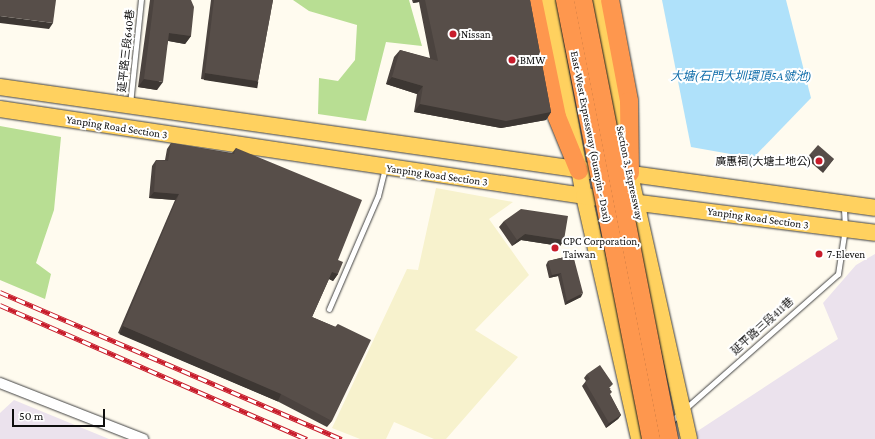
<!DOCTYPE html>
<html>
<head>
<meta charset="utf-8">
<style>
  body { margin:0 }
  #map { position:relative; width:875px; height:439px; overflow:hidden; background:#fffbef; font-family:"Crimson Pro","Noto Sans TC",serif }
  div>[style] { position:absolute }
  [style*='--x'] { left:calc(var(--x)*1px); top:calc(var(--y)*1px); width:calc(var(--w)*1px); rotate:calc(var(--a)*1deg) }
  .industrial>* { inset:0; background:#ebe2ed }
  .farmland>* { inset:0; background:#f7f2cd }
  .forest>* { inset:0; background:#b8de93 }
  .water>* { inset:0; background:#afe1fa }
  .roads { filter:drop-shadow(0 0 1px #414141) drop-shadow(0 0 1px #414141) }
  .lane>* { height:5px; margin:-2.5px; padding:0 2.5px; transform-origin:2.5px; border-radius:2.5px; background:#fff }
  .street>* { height:10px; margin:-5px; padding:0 5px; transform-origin:5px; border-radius:5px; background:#fff }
  .primary>* { height:16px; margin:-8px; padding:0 8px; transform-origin:8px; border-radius:8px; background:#ffd15f }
  .highway>* { height:18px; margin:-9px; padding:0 9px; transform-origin:9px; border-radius:9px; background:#fe974e }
  .rail>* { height:4.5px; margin-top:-2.25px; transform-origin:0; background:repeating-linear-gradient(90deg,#fff 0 9px,#c81c2b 0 18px); box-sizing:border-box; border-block:1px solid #c81c2b }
  .bridges { filter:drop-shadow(0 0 1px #1f1f1f) drop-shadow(0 0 1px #1f1f1f) }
  .highway-bridge>* { height:18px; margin:-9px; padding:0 9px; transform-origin:9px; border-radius:9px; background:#fe974e }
  .wall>* { inset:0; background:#4b433f }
  .shaded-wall>* { inset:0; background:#3d3733; transform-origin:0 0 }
  .building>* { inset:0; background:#574e49; transform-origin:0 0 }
  .dots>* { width:11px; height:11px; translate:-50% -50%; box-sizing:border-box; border:2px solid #fff; border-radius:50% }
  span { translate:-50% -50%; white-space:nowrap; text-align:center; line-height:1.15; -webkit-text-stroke:4px #fff; paint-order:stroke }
  .poi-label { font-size:11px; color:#0e0e0e }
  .left { translate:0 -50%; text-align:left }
  .right { translate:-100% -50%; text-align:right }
  .street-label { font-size:11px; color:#0e0e0e }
  .water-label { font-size:12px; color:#0e6ca9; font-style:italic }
  .scale { position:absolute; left:12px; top:409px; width:93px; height:18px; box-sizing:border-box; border:2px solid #0e0e0e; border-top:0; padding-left:5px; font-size:12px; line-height:14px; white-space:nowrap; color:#0e0e0e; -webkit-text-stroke:3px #fff; paint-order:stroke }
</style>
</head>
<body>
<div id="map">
  <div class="industrial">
    <div style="clip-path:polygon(875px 254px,875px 439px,696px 439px,693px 434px,838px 339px,823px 303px,856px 265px)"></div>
    <div style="clip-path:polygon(14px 400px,109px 439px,0 439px,0 413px)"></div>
  </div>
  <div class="farmland">
    <div style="clip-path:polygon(436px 188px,513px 202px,489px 219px,529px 275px,475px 330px,518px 357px,446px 439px,434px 439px,394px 422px,386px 439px,360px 439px,332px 428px,407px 269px,418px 270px)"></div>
  </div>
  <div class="forest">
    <div style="clip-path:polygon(409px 0,422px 46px,386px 42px,366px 121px,318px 114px,319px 78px,338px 81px,355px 60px,357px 25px,309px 11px,293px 0)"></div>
    <div style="clip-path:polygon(0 126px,61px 137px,54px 210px,36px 263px,51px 274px,45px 299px,0 280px)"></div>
  </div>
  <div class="water">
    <div style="clip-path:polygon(662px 0,786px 0,811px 98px,753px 158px,691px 147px)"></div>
  </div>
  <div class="roads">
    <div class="lane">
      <div style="--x:130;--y:104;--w:105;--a:-84"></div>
      <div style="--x:329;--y:309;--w:123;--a:-66.6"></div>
      <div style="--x:378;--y:196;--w:29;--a:-76"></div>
      <div style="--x:670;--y:422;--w:224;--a:-41.4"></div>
      <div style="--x:838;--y:274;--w:47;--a:-81.3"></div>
      <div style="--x:845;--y:228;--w:22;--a:-93"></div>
    </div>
    <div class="street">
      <div style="--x:0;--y:383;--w:154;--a:21.4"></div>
    </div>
    <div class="primary">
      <div style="--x:548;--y:0;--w:199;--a:79.6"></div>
      <div style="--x:584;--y:196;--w:249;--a:77.2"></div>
      <div style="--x:596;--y:0;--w:151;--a:79.3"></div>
      <div style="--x:624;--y:148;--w:298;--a:77.4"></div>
      <div style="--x:0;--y:87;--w:596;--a:8.1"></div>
      <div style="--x:0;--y:109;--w:590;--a:8.47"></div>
      <div style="--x:584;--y:196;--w:293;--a:7.2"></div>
      <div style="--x:617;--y:172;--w:260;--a:7.9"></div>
    </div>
    <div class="highway">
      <div style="--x:533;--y:0;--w:119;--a:78.4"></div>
      <div style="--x:557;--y:117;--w:58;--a:67.8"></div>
      <div style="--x:610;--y:0;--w:103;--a:79.3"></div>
      <div style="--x:629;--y:101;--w:72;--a:89.2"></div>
    </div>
  </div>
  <div class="rail">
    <div style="--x:0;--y:292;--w:372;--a:23.3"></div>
    <div style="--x:0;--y:305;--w:335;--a:23.6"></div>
  </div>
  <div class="bridges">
    <div class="highway-bridge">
      <div style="--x:565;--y:0;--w:447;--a:78.9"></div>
      <div style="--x:583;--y:0;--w:447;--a:78.9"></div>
    </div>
  </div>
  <div class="wall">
    <div style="clip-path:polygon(150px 0,191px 0,191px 36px,185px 44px,168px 41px,157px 90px,138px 87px)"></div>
    <div style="clip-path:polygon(211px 0,273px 0,258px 81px,254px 87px,201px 79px)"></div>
    <div style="clip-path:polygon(412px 0,530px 0,551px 112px,546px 120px,501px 128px,414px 112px,417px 94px,386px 84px,394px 57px,400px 50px,430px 58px,419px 2px,413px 3px)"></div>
    <div style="clip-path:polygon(171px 143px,232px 153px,236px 148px,338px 260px,338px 274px,333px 281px,329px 279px,312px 317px,335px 327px,338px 324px,332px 421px,327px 427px,277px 401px,118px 333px,175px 200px,149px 198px,152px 166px,156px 160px,165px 160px,167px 149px)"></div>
    <div style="clip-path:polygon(810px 154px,834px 159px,823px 173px,807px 159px)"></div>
    <div style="clip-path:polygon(504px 221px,564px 240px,560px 246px,521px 240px,512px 246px,499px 227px)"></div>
    <div style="clip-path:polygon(573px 255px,581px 297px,565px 305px,558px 276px,549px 278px,546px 265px,548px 261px)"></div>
    <div style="clip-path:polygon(587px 374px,611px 389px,610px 389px,610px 395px,621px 415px,618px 419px,606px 428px,582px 386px,586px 381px,584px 378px)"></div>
  </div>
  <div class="shaded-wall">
    <div style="clip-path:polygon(415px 0,420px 0,419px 2px,413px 3px)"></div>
    <div style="clip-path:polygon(0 16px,53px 23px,49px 29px,0 23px)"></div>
    <div style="clip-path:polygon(169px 33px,191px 36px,185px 44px,164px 40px)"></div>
    <div style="left:205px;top:73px;width:54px;height:7px;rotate:9deg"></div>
    <div style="clip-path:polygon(392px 77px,423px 86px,417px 94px,386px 84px)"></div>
    <div style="clip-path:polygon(144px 79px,163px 82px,157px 90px,138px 87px)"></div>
    <div style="clip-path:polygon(420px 104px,551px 112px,546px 120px,501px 128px,414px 112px)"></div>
    <div style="clip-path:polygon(154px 192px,179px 194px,175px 200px,149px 198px)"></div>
    <div style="clip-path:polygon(525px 234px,564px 240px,560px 246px,521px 240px,512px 246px,517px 240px)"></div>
    <div style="clip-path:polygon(332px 272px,338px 274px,333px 281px,327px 278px)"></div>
    <div style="clip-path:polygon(561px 273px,558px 276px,549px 278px,552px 275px)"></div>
    <div style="clip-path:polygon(583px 293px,581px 297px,565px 305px,567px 301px)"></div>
    <div style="left:123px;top:326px;width:172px;height:9px;rotate:23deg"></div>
    <div style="clip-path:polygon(621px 415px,618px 419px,606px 428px,609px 423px)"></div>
  </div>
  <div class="building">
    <div style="clip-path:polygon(0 0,56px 0,53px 23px,0 16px)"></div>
    <div style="clip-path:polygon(154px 0,191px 0,194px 7px,191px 36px,169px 33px,163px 82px,144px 79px)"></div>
    <div style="clip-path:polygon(214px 0,273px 0,258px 81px,205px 73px)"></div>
    <div style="clip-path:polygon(425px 0,530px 0,551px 112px,506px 121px,420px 104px,423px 86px,392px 77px,400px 50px,438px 61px)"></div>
    <div style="clip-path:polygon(171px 143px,234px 154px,236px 148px,362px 200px,338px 260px,343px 262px,338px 274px,332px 272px,312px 317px,336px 327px,338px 324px,371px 340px,332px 421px,281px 394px,123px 326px,179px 194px,154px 192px,156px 160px,168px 161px)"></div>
    <div style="left:818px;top:145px;width:21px;height:12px;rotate:41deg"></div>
    <div style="clip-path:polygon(521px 209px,568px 216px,564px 240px,525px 234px,517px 240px,504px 221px)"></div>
    <div style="clip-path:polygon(573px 255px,583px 293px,567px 301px,561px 273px,552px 275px,548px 261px)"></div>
    <div style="clip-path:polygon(600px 365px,613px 384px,609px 388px,612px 392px,610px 394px,621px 415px,609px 423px,585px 382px,590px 379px,587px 374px)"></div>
  </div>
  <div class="dots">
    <div style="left:453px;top:34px;background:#c81c2b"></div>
    <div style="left:512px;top:60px;background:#c81c2b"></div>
    <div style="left:819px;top:161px;background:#c81c2b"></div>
    <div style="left:555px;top:248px;background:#c81c2b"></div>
    <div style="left:819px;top:254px;background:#c81c2b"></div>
  </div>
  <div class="poi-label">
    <span class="left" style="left:461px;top:34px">Nissan</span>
    <span class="left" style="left:520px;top:60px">BMW</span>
    <span class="right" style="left:811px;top:161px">廣惠祠(大塘土地公)</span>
    <span class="left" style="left:563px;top:248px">CPC Corporation,<br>Taiwan</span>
    <span class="left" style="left:827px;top:254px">7-Eleven</span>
  </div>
  <div class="street-label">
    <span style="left:126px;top:51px;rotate:-84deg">延平路三段640巷</span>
    <span style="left:117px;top:127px;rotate:9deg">Yanping Road Section 3</span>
    <span style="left:591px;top:137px;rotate:79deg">East-West Expressway (Guanyin - Daxi)</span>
    <span style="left:630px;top:173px;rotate:78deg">Section 3, Expressway</span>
    <span style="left:437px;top:175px;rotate:8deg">Yanping Road Section 3</span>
    <span style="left:758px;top:218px;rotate:8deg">Yanping Road Section 3</span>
    <span style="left:762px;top:326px;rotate:-42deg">延平路三段411巷</span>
  </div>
  <div class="water-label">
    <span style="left:741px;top:77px">大塘(石門大圳環頂5A號池)</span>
  </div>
  <div class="scale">50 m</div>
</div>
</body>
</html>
